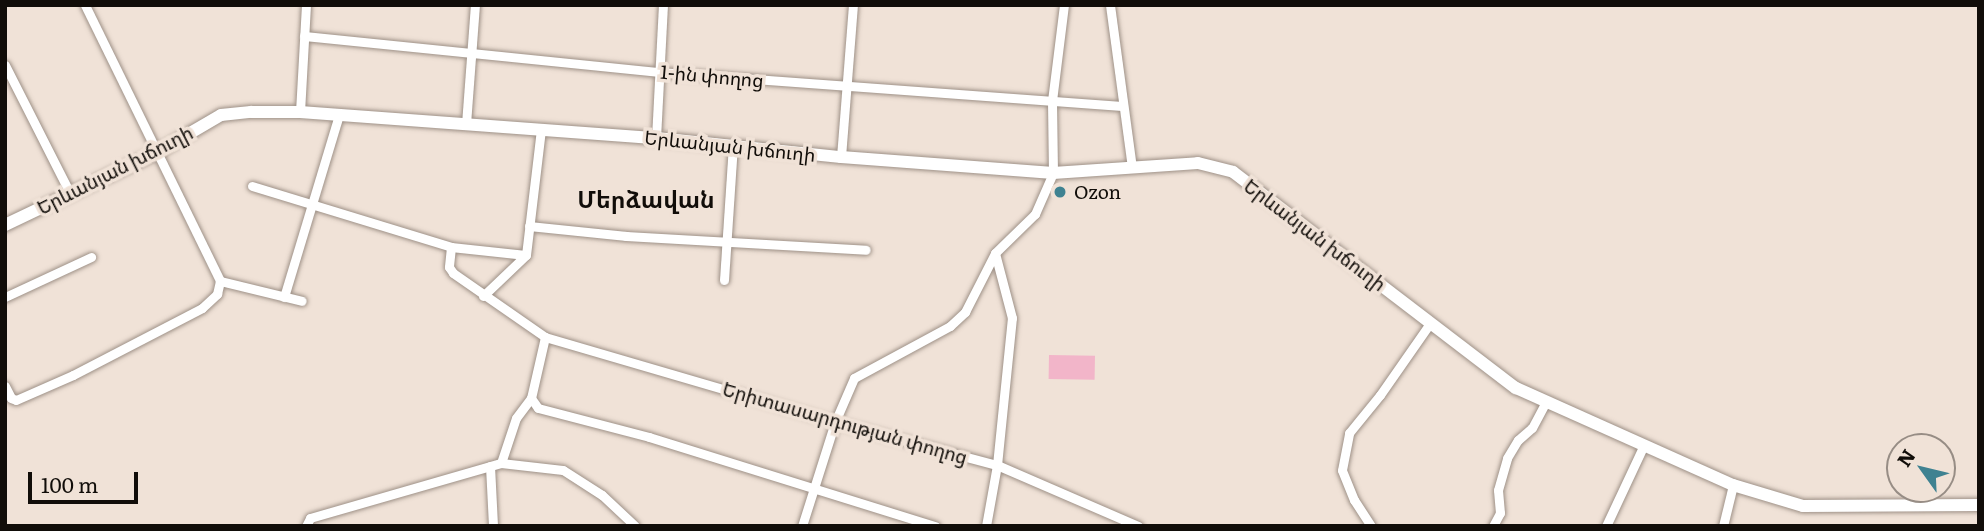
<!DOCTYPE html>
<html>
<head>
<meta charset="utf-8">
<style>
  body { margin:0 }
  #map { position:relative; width:1984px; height:531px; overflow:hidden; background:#f0e2d7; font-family:Literata,"Noto Sans Armenian",serif }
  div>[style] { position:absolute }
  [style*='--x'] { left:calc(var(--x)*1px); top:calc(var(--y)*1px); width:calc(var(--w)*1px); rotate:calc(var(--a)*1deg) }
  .green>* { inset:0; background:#f2b5c9; transform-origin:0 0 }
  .roads { filter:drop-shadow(0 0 2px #9e9187) drop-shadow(0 0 2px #9e9187) }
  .minor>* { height:9px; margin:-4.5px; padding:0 4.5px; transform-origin:4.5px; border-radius:4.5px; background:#fff }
  .secondary>* { height:12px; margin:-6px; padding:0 6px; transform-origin:6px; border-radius:6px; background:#fff }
  .dots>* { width:19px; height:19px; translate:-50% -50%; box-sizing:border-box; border:4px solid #f0e2d7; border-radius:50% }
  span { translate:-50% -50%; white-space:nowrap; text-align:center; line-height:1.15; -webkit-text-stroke:7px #f0e2d7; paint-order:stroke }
  .street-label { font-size:19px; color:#110d09 }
  .poi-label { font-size:19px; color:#110d09 }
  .left { translate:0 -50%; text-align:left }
  .quarter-label { font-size:23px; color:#110d09; font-weight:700 }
  .frame { position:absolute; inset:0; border:7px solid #110d09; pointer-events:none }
  .north { position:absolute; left:1886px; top:433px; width:70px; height:70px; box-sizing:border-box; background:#f0e2d7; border:2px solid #978d85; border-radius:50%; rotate:304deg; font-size:19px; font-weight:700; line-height:28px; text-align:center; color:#110d09 }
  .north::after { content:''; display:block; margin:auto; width:24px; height:32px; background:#3f8291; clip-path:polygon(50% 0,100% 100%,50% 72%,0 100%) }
  .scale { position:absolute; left:28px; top:472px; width:110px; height:32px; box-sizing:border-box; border:4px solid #110d09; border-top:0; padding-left:9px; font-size:21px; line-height:24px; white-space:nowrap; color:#110d09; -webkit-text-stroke:5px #f0e2d7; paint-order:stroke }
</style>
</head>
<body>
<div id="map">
  <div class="green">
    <div style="left:1049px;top:355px;width:46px;height:24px;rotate:1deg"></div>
  </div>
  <div class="roads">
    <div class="minor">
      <div style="--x:85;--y:5;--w:307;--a:63.9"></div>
      <div style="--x:220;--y:281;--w:84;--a:13.7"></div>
      <div style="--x:1110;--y:5;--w:164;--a:82.3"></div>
      <div style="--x:304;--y:36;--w:358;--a:5.8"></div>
      <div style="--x:660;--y:72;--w:462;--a:4.2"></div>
      <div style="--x:5;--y:65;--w:144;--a:63.1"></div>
      <div style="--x:300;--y:112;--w:107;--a:-86.8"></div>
      <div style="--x:466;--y:124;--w:119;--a:-85.7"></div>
      <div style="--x:656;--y:138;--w:133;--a:-87"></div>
      <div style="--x:841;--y:157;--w:152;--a:-85.5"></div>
      <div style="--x:252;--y:186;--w:208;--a:17"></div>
      <div style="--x:451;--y:247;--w:75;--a:6.1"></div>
      <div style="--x:529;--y:226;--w:98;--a:5.9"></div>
      <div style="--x:626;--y:236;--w:240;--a:3.3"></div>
      <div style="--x:451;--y:247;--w:20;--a:96"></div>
      <div style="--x:449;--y:267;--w:7;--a:56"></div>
      <div style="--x:453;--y:273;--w:112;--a:34.8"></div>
      <div style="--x:545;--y:337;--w:302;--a:16.3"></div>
      <div style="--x:835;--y:422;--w:168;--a:14.9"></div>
      <div style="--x:997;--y:465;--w:154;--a:23.4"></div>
      <div style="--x:724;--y:280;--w:134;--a:-86.2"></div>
      <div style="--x:483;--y:296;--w:59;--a:-43.6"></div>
      <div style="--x:526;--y:255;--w:127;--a:-83.2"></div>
      <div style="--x:5;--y:297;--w:95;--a:-24.9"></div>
      <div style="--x:284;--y:297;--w:190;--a:-73.2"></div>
      <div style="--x:545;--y:337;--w:63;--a:102.9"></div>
      <div style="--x:531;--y:398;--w:12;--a:55"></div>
      <div style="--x:538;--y:408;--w:115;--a:14.6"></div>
      <div style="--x:649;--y:437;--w:300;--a:17.3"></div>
      <div style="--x:5;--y:386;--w:13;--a:63"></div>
      <div style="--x:11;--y:398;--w:5;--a:22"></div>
      <div style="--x:16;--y:400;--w:62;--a:-23.7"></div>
      <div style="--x:73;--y:375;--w:145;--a:-27.4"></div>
      <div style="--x:202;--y:308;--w:21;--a:-43"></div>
      <div style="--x:217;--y:294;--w:13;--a:-77"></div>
      <div style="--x:501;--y:463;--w:47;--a:-71.6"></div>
      <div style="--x:516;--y:418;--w:25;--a:-53"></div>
      <div style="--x:490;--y:466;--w:60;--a:87.1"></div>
      <div style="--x:306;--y:526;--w:9;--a:-63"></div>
      <div style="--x:310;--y:518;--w:199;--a:-16.1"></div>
      <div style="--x:501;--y:463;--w:62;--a:6.4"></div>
      <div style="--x:563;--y:470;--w:46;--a:32.7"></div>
      <div style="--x:602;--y:495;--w:45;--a:43.2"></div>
      <div style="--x:802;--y:526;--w:109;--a:-72.4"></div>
      <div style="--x:835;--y:422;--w:48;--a:-66.6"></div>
      <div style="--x:854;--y:378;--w:109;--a:-28.4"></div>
      <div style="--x:950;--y:326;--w:21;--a:-43"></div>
      <div style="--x:965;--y:312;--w:66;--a:-63"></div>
      <div style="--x:995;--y:253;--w:56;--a:-44.3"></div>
      <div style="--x:1035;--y:214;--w:45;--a:-66.3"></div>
      <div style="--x:1053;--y:173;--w:72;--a:-90.8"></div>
      <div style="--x:1052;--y:101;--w:97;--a:-82.9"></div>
      <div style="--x:986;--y:526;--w:62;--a:-79.8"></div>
      <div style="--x:997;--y:465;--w:148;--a:-84.2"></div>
      <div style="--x:1012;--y:318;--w:67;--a:-104.7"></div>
      <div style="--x:1371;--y:526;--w:31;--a:-123"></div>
      <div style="--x:1354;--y:500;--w:32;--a:-112"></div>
      <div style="--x:1342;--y:470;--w:38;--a:-79"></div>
      <div style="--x:1349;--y:433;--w:49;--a:-50.8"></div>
      <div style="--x:1380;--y:395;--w:89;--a:-55.1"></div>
      <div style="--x:1493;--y:526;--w:15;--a:-62"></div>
      <div style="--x:1500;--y:513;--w:23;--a:-95"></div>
      <div style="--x:1498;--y:490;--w:33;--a:-74"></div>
      <div style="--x:1507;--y:458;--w:21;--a:-59"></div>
      <div style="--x:1518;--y:440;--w:18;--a:-41"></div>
      <div style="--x:1532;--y:428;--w:30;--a:-62"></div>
      <div style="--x:1606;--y:526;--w:89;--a:-64.9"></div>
      <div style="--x:1723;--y:526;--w:42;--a:-76.3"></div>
    </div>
    <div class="secondary">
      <div style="--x:5;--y:225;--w:167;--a:-25.5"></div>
      <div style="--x:156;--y:153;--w:75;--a:-30.3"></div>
      <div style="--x:221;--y:115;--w:30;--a:-6"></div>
      <div style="--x:251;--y:112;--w:49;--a:0"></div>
      <div style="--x:300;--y:112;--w:357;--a:4.2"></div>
      <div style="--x:656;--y:138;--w:186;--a:5.9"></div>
      <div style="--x:841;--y:157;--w:213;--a:4.3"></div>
      <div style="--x:1053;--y:173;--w:145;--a:-3.9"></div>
      <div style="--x:1198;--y:163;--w:36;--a:14"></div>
      <div style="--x:1233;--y:172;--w:356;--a:37.4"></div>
      <div style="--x:1516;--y:388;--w:238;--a:24.1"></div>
      <div style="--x:1733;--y:485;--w:73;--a:16.7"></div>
      <div style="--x:1803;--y:506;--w:176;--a:-0.3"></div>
    </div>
  </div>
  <div class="dots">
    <div style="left:1060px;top:192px;background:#3f8291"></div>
  </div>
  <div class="street-label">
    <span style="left:712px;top:76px;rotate:5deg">1-ին փողոց</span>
    <span style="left:730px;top:146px;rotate:6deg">Երևանյան խճուղի</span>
    <span style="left:115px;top:170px;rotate:-27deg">Երևանյան խճուղի</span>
    <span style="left:1315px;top:235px;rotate:37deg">Երևանյան խճուղի</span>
    <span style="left:845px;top:423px;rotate:16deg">Երիտասարդության փողոց</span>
  </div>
  <div class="poi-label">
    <span class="left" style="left:1074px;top:192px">Ozon</span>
  </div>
  <div class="quarter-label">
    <span style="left:646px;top:198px">Մերձավան</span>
  </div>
  <div class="frame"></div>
  <div class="north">N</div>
  <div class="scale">100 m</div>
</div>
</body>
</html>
